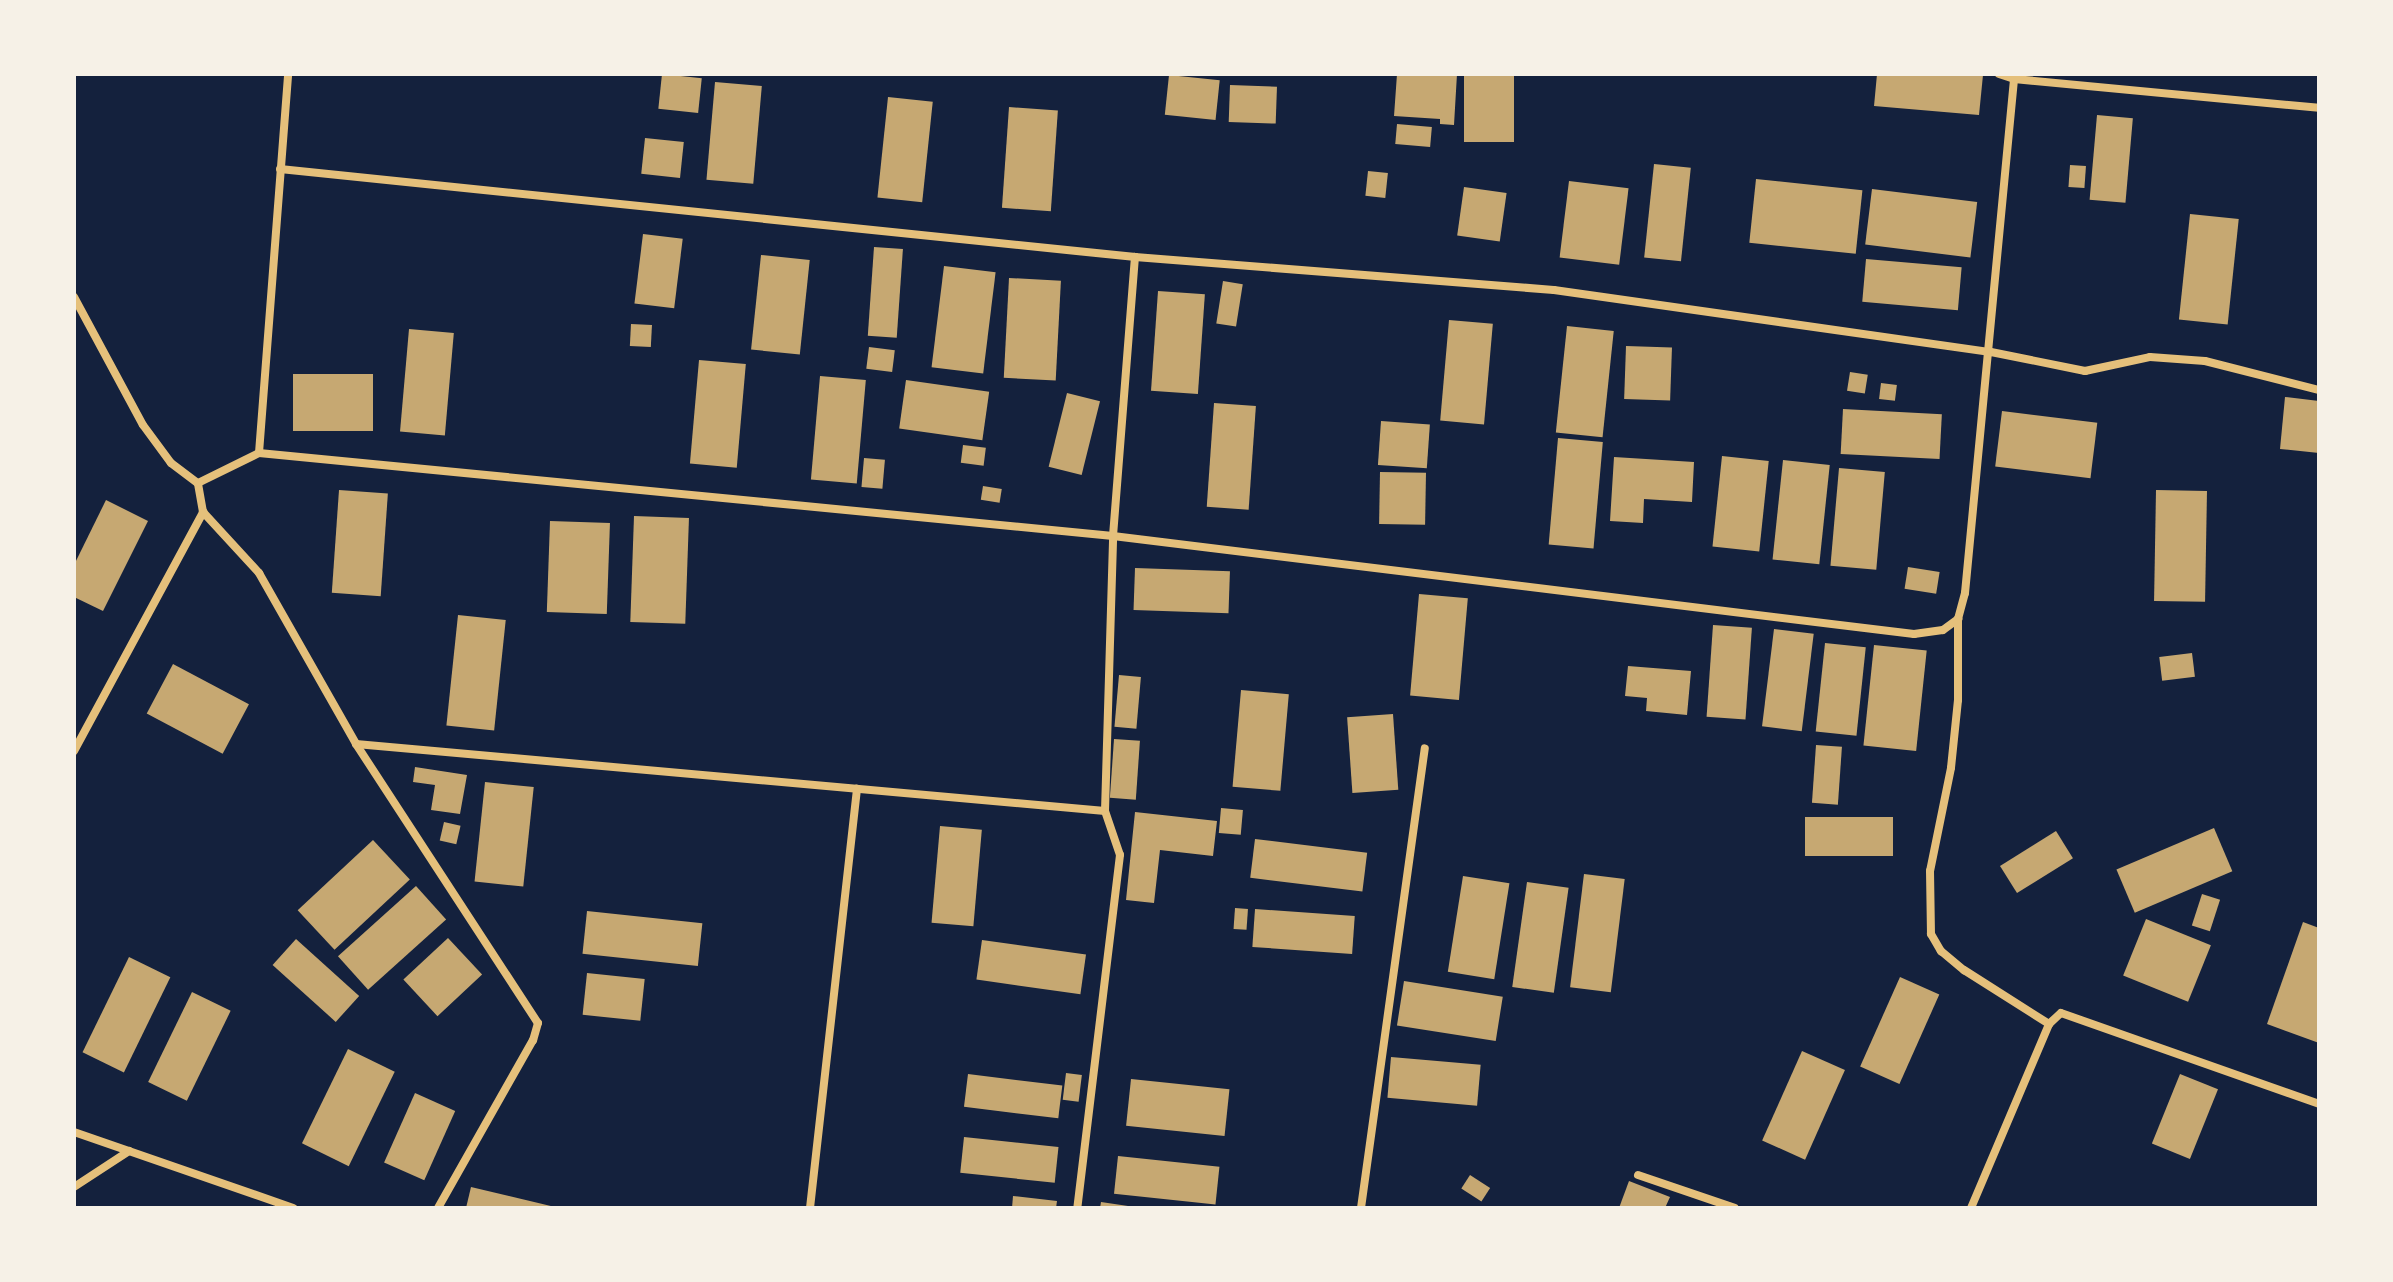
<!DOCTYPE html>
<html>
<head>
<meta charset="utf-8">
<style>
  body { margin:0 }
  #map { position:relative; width:2393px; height:1282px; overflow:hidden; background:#14213d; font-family:"Varela Round",sans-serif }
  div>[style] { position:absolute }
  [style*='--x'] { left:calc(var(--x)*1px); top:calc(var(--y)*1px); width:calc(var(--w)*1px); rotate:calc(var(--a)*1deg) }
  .building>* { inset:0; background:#c6a872; transform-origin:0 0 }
  .minor>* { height:8px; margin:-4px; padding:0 4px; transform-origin:4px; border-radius:4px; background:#e5c07b }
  span { translate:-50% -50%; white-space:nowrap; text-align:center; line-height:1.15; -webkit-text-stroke:8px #f6f1e7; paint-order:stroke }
  .frame { position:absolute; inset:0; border:76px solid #f6f1e7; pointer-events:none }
</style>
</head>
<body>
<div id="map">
  <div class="building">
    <div style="left:662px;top:74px;width:40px;height:35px;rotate:6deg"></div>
    <div style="clip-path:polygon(1397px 74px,1457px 74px,1454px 125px,1440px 124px,1440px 119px,1394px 116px)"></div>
    <div style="left:1464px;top:74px;width:50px;height:68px"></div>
    <div style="clip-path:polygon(1877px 74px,1983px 75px,1979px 115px,1874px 106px)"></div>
    <div style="left:1169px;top:75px;width:51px;height:40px;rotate:6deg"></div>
    <div style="left:715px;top:82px;width:47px;height:98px;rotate:5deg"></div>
    <div style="left:1230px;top:85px;width:47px;height:37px;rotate:2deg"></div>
    <div style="left:888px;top:97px;width:45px;height:101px;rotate:6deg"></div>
    <div style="left:1009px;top:107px;width:49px;height:101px;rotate:4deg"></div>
    <div style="left:2097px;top:115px;width:36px;height:85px;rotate:5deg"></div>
    <div style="left:1397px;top:124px;width:35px;height:20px;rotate:5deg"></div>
    <div style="left:645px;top:138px;width:39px;height:36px;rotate:6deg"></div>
    <div style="left:1654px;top:164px;width:37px;height:94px;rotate:6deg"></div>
    <div style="left:2070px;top:165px;width:16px;height:22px;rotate:4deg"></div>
    <div style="left:1368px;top:171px;width:20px;height:25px;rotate:6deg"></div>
    <div style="left:1756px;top:179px;width:107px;height:64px;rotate:6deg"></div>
    <div style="left:1569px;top:181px;width:60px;height:77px;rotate:7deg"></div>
    <div style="left:1464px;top:187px;width:43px;height:49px;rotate:8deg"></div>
    <div style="left:1872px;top:189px;width:106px;height:56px;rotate:7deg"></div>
    <div style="left:2190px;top:214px;width:49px;height:106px;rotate:6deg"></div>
    <div style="left:643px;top:234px;width:40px;height:70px;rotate:7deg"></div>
    <div style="left:874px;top:247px;width:29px;height:89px;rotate:4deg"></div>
    <div style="left:761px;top:255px;width:49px;height:95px;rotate:6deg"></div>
    <div style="left:1866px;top:259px;width:96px;height:43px;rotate:5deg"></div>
    <div style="left:944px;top:266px;width:52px;height:102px;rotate:7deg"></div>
    <div style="left:1009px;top:278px;width:52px;height:100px;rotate:3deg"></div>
    <div style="left:1223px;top:281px;width:20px;height:43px;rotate:9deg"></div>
    <div style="left:1158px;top:291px;width:47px;height:100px;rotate:4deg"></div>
    <div style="left:1449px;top:320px;width:44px;height:101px;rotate:5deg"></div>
    <div style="left:631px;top:324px;width:21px;height:22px;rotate:3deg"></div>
    <div style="left:1567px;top:326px;width:47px;height:107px;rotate:6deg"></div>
    <div style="left:409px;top:329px;width:45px;height:103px;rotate:5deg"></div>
    <div style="left:1626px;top:346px;width:46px;height:53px;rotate:2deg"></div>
    <div style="left:869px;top:347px;width:26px;height:22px;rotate:7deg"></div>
    <div style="left:699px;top:360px;width:47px;height:104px;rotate:5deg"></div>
    <div style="left:1850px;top:372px;width:18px;height:19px;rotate:9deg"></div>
    <div style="left:293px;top:374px;width:80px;height:57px"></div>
    <div style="left:820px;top:376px;width:46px;height:104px;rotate:5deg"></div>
    <div style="left:906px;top:380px;width:84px;height:49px;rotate:8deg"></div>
    <div style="left:1881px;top:383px;width:16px;height:16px;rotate:7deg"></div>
    <div style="left:1067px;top:393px;width:34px;height:76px;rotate:14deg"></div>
    <div style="clip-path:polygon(2285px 397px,2319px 401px,2319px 453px,2280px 449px)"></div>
    <div style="left:1214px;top:403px;width:42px;height:104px;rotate:4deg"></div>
    <div style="left:1843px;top:409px;width:99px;height:45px;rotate:3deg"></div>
    <div style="left:2002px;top:411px;width:96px;height:56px;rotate:7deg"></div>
    <div style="left:1381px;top:421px;width:49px;height:44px;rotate:4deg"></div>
    <div style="left:1558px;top:438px;width:45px;height:107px;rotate:5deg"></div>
    <div style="left:963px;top:445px;width:23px;height:18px;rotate:7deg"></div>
    <div style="left:1722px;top:456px;width:47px;height:91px;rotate:6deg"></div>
    <div style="clip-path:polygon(1614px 457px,1694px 462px,1692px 502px,1644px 499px,1643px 523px,1610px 521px)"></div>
    <div style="left:864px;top:458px;width:21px;height:29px;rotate:5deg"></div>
    <div style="left:1783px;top:460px;width:47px;height:100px;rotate:6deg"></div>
    <div style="left:1839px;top:468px;width:46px;height:98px;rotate:5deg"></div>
    <div style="left:1380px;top:472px;width:46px;height:52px;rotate:1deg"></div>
    <div style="left:983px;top:486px;width:19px;height:14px;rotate:9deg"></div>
    <div style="left:339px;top:490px;width:49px;height:103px;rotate:4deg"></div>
    <div style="left:2156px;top:490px;width:51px;height:111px;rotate:1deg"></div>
    <div style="clip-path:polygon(106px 500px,148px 521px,103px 611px,74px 597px,74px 565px)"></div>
    <div style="left:634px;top:516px;width:55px;height:106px;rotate:2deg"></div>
    <div style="left:550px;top:521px;width:60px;height:91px;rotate:2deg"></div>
    <div style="left:1908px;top:567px;width:32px;height:22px;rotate:9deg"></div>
    <div style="left:1135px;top:568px;width:95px;height:42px;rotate:2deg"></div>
    <div style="left:1419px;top:594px;width:49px;height:102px;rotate:5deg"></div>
    <div style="left:458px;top:615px;width:48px;height:111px;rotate:6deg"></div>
    <div style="left:1713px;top:625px;width:39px;height:92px;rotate:4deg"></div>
    <div style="left:1774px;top:629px;width:40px;height:98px;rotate:7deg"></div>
    <div style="left:1825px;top:643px;width:41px;height:89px;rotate:6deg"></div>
    <div style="left:1874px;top:645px;width:53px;height:101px;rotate:6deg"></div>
    <div style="left:2192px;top:653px;width:24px;height:33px;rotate:83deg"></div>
    <div style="left:173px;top:664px;width:86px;height:56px;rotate:28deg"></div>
    <div style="clip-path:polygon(1628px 666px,1691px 671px,1687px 715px,1646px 711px,1647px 698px,1625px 696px)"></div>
    <div style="left:1119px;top:675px;width:22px;height:52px;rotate:5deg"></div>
    <div style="left:1241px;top:690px;width:48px;height:97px;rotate:5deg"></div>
    <div style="left:1393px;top:714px;width:76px;height:46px;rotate:86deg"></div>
    <div style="left:1114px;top:739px;width:26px;height:59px;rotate:4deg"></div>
    <div style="left:1816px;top:745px;width:26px;height:58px;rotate:4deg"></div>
    <div style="clip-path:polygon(415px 767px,467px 775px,460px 814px,431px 810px,435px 785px,413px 782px)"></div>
    <div style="left:485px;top:782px;width:49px;height:100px;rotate:6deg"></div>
    <div style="left:1221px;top:808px;width:22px;height:25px;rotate:5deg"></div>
    <div style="clip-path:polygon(1135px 812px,1217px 821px,1213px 856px,1160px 850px,1154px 903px,1126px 900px)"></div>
    <div style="left:1805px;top:817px;width:88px;height:39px"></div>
    <div style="left:444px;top:822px;width:17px;height:19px;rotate:13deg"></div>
    <div style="left:940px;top:826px;width:42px;height:97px;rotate:5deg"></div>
    <div style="left:2214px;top:828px;width:47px;height:106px;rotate:67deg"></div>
    <div style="left:2056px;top:831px;width:32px;height:66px;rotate:58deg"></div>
    <div style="left:1255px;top:839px;width:113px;height:39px;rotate:7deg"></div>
    <div style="left:373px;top:840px;width:54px;height:103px;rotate:47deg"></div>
    <div style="left:1584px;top:874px;width:41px;height:114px;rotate:7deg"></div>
    <div style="left:1463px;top:876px;width:47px;height:97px;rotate:9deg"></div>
    <div style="left:1527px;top:882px;width:42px;height:106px;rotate:8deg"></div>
    <div style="left:416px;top:886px;width:45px;height:105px;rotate:48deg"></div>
    <div style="left:2202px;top:894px;width:19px;height:33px;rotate:18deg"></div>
    <div style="left:1235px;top:908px;width:13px;height:21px;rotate:4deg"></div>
    <div style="left:1255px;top:909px;width:100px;height:38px;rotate:4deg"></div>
    <div style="left:587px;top:911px;width:116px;height:43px;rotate:6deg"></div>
    <div style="left:2146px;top:919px;width:70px;height:61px;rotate:22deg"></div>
    <div style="clip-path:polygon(2303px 922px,2319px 928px,2319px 1043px,2267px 1024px)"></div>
    <div style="left:448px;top:938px;width:50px;height:61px;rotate:47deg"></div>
    <div style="left:296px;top:939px;width:85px;height:35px;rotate:42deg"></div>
    <div style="left:982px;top:940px;width:105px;height:40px;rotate:8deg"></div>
    <div style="left:129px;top:957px;width:46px;height:106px;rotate:26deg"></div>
    <div style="left:587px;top:973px;width:58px;height:42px;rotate:6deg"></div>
    <div style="left:1900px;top:977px;width:43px;height:98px;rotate:24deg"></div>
    <div style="left:1404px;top:981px;width:100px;height:45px;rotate:9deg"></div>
    <div style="left:192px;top:992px;width:43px;height:100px;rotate:26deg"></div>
    <div style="left:348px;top:1049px;width:52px;height:105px;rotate:26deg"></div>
    <div style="left:1802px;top:1051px;width:47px;height:98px;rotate:24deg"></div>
    <div style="left:1391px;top:1057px;width:90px;height:41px;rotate:5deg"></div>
    <div style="left:1066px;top:1073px;width:16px;height:27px;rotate:7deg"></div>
    <div style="left:968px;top:1074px;width:95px;height:33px;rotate:7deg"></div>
    <div style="left:2180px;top:1074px;width:41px;height:75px;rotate:22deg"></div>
    <div style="left:1131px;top:1079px;width:99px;height:47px;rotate:6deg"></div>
    <div style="left:415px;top:1093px;width:44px;height:76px;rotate:24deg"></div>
    <div style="left:964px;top:1137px;width:95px;height:36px;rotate:6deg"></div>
    <div style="left:1118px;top:1156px;width:102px;height:38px;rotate:6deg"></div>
    <div style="left:1470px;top:1175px;width:24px;height:16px;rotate:33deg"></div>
    <div style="clip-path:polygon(1629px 1181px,1670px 1197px,1665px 1208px,1619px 1208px)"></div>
    <div style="clip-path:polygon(471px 1187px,555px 1207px,555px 1208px,466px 1208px)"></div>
    <div style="clip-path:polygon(1013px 1196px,1057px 1201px,1056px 1208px,1012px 1208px)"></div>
    <div style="clip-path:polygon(1101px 1202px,1128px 1206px,1128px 1208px,1100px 1208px)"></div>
  </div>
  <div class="minor">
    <div style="--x:1999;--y:74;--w:16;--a:18"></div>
    <div style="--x:2014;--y:79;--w:306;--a:5.4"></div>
    <div style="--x:280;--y:169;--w:860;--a:5.88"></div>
    <div style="--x:1135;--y:257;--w:420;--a:4.5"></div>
    <div style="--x:1554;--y:290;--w:441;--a:8.1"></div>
    <div style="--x:1991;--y:352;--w:96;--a:11.4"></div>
    <div style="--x:2085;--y:371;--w:66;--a:-12.2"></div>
    <div style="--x:2150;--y:357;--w:55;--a:4.2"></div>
    <div style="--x:2205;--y:361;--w:118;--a:14.3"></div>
    <div style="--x:74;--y:297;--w:145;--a:61.7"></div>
    <div style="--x:143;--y:425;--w:47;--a:53.6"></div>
    <div style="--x:171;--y:463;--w:34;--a:37"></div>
    <div style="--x:198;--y:483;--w:68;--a:-26.2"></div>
    <div style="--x:259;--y:453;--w:858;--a:5.55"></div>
    <div style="--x:1113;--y:536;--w:807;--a:6.98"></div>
    <div style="--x:1914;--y:634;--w:29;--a:-8"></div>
    <div style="--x:1943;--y:630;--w:19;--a:-36"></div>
    <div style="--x:1958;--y:619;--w:27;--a:-75"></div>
    <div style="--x:1965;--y:593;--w:516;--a:-84.55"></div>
    <div style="--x:259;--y:453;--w:380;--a:-85.6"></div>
    <div style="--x:203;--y:512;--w:83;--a:47.4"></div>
    <div style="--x:259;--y:573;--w:197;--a:60.4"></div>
    <div style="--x:356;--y:744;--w:333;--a:56.9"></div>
    <div style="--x:538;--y:1023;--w:18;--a:106"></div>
    <div style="--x:533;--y:1040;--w:193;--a:119.5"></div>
    <div style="--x:1958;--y:619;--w:81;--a:90"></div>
    <div style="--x:1958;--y:700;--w:68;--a:95.9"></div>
    <div style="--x:1951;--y:768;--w:105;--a:101.5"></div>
    <div style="--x:1930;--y:871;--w:63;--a:89.1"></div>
    <div style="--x:1931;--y:934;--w:20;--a:60"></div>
    <div style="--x:1941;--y:951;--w:30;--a:40"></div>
    <div style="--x:1964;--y:970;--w:101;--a:32.4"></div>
    <div style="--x:356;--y:744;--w:752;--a:5.11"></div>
    <div style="--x:1105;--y:811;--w:46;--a:71.2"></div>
    <div style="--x:1120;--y:855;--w:356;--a:96.9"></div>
    <div style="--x:74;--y:751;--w:272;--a:-61.6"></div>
    <div style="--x:203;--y:512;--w:29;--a:-100"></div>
    <div style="--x:1105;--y:811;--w:275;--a:-88.3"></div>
    <div style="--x:1113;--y:536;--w:280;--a:-85.5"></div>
    <div style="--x:74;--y:1132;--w:232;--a:19.1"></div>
    <div style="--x:1638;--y:1175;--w:102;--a:18.8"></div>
    <div style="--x:74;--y:1187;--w:66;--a:-33.2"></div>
    <div style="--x:810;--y:1208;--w:422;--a:-83.6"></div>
    <div style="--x:1361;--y:1208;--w:464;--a:-82.1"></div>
    <div style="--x:1971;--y:1208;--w:200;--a:-67"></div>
    <div style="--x:2049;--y:1024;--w:16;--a:-43"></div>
    <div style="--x:2061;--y:1013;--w:274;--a:19.4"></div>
  </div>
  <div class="frame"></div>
</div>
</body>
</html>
